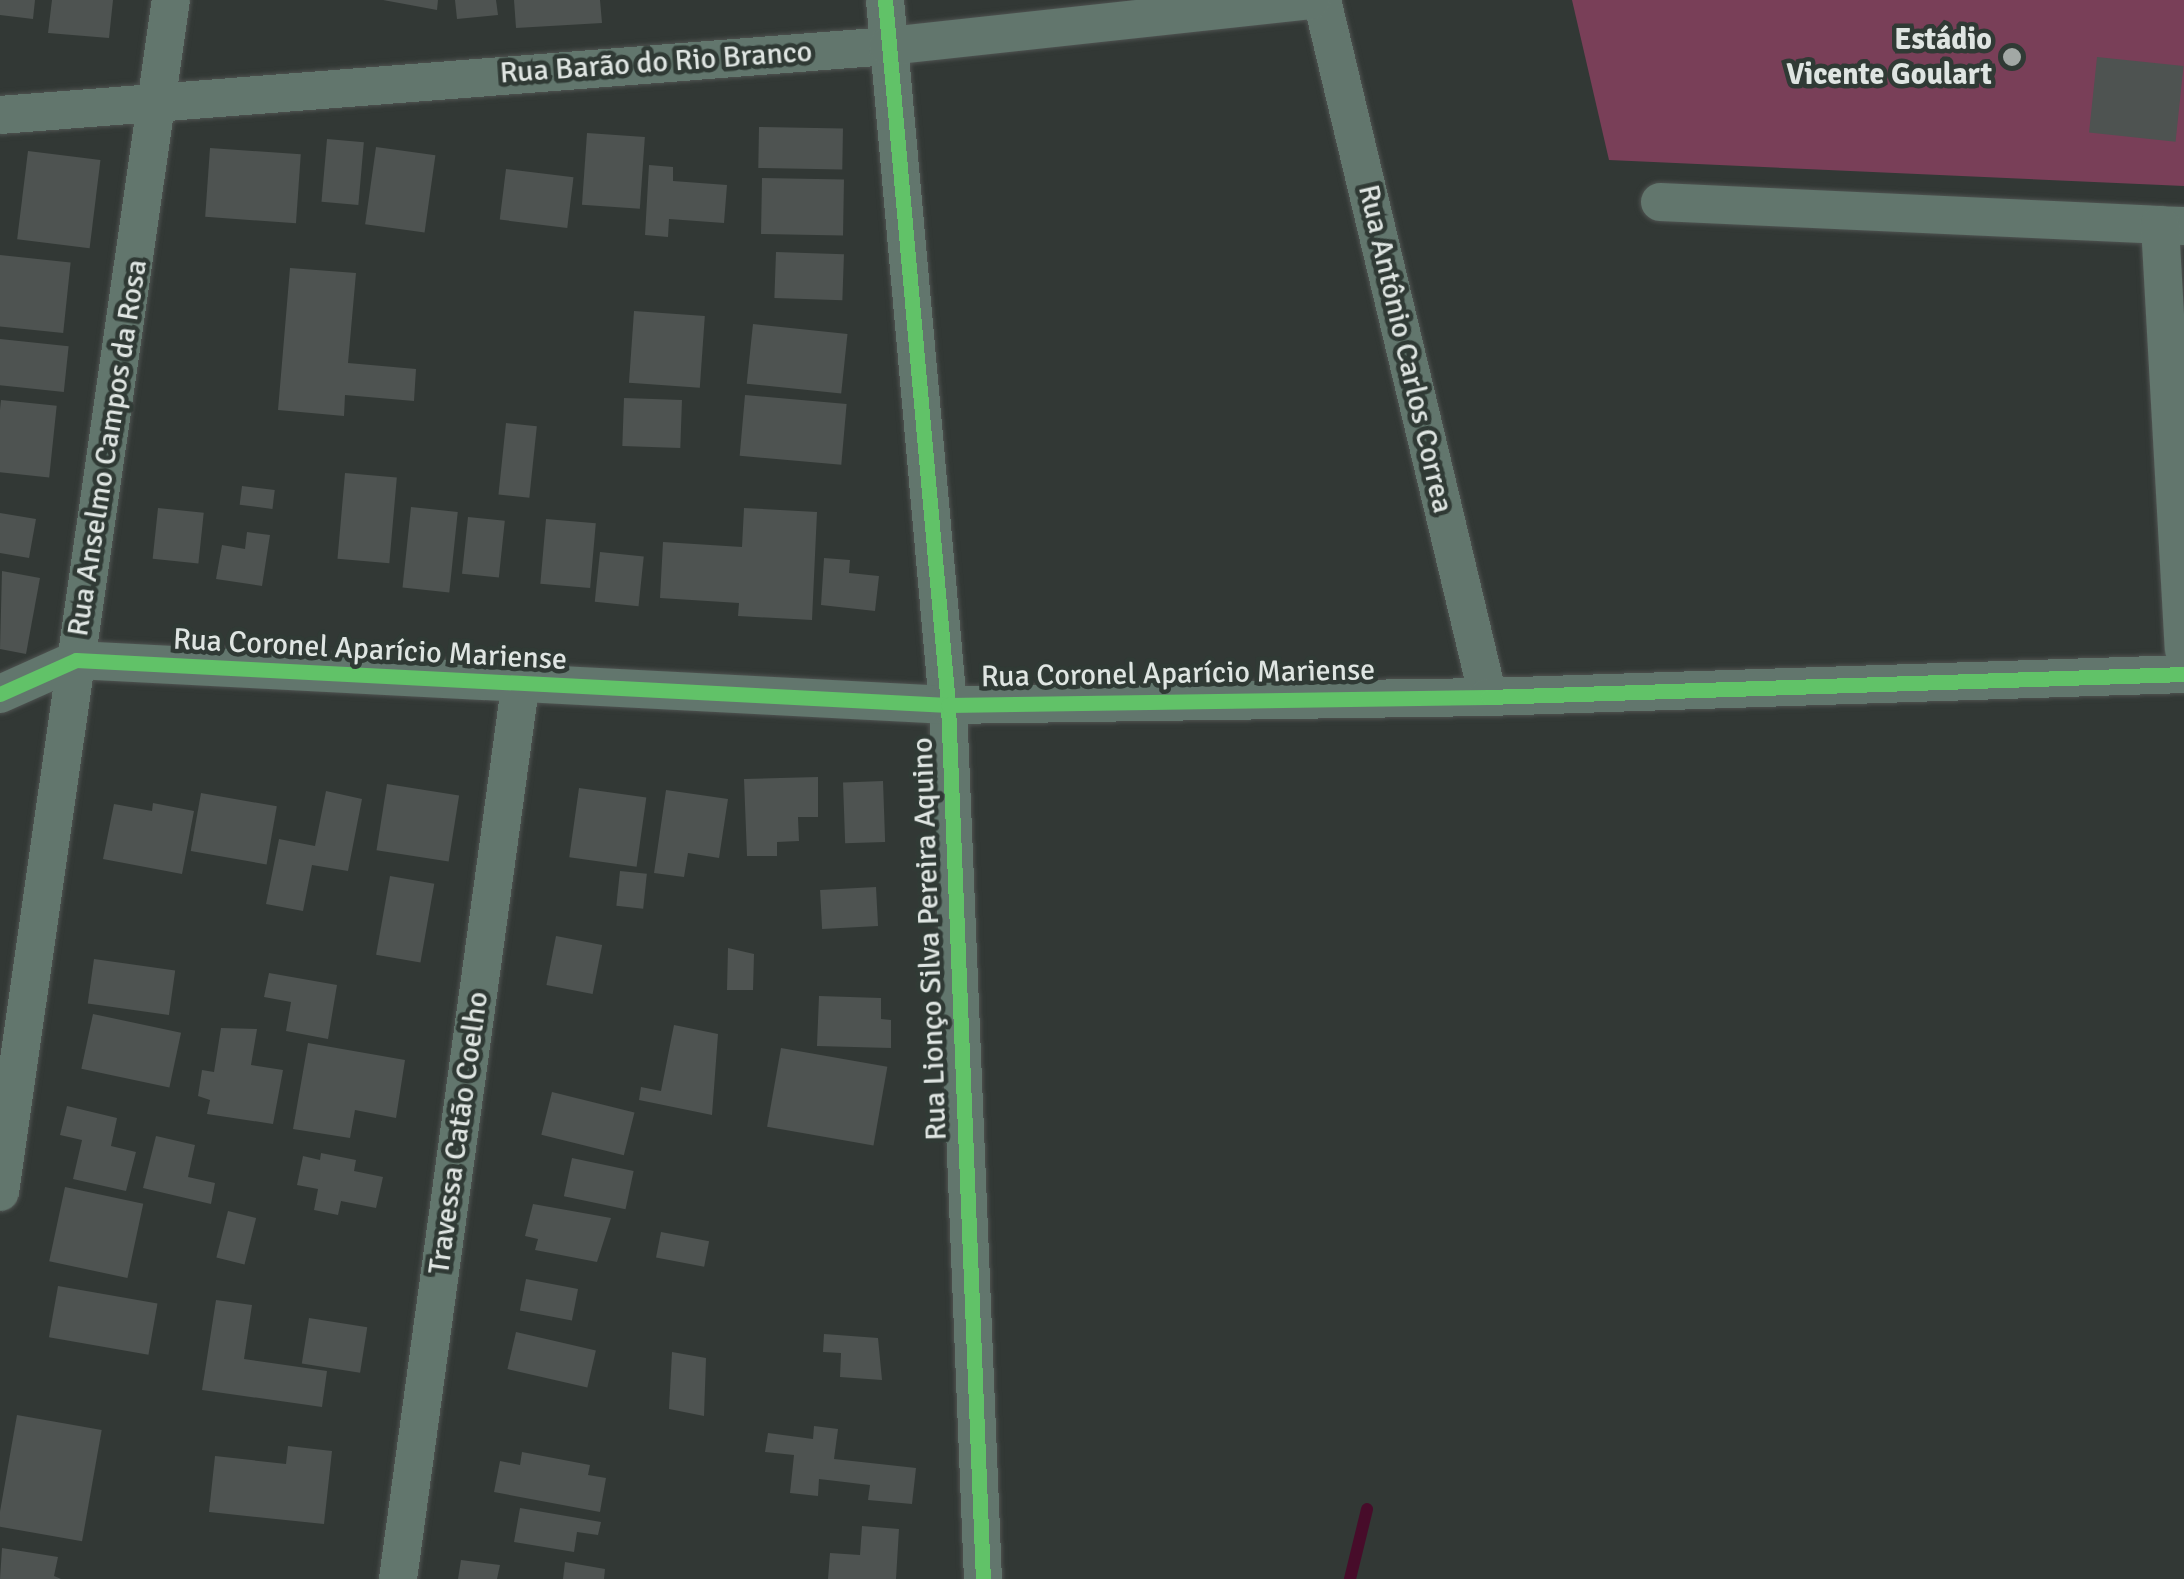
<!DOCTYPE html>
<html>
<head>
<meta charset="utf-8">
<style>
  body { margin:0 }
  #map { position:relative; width:2184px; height:1579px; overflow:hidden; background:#323835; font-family:Signika,sans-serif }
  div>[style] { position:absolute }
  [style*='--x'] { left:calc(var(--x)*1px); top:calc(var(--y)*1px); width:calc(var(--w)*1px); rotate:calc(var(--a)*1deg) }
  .green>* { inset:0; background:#793f58 }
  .stream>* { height:12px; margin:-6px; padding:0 6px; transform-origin:6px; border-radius:6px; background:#470c2a }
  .building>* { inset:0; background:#4e5351; transform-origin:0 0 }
  .roads { filter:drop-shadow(0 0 2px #4f5351) drop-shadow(0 0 2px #4f5351) }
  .minor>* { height:38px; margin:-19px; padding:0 19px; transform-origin:19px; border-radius:19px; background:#62766d }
  .cycleway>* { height:15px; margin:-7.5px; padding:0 7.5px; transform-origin:7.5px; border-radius:7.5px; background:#61c268 }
  .dots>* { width:28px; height:28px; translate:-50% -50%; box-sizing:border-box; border:5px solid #303a35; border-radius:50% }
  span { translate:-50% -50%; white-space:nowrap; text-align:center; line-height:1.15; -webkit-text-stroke:9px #303a35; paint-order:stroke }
  .poi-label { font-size:30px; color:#dfe5e2; font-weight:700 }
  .right { translate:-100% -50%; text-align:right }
  .street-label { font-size:30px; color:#dfe5e2 }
</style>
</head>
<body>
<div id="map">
  <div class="green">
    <div style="clip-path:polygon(1572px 0,2184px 0,2184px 186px,1609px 160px)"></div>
  </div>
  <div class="stream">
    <div style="--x:1350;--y:1579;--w:72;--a:-76.3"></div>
  </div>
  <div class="building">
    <div style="clip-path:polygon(0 0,35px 0,33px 19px,0 15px)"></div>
    <div style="clip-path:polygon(52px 0,113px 0,109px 38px,48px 33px)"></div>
    <div style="clip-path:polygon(383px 0,438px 0,437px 10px)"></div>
    <div style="clip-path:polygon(455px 0,496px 0,498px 15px,457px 19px)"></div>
    <div style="clip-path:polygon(514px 0,600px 0,602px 23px,516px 28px)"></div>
    <div style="left:2097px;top:57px;width:87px;height:76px;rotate:6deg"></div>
    <div style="left:759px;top:127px;width:84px;height:41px;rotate:1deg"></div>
    <div style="left:587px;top:133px;width:58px;height:72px;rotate:4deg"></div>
    <div style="left:327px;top:139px;width:37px;height:63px;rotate:5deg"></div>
    <div style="left:376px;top:147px;width:60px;height:78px;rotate:8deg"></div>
    <div style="left:210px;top:148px;width:91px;height:69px;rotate:4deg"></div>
    <div style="left:28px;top:151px;width:73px;height:89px;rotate:7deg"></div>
    <div style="clip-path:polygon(649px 165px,673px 167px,673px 181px,727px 185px,724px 223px,669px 219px,668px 237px,645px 235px)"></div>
    <div style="left:506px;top:169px;width:68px;height:51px;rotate:7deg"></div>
    <div style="left:762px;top:178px;width:82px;height:56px;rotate:1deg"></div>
    <div style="left:776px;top:252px;width:68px;height:46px;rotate:2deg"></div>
    <div style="left:0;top:255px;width:71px;height:71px;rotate:6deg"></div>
    <div style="clip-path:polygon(290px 268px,356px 273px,348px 363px,416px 369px,414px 401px,345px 395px,344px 416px,278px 410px)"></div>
    <div style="left:634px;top:311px;width:71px;height:72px;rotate:4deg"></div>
    <div style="left:753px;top:324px;width:95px;height:60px;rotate:6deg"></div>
    <div style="left:0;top:339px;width:69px;height:46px;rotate:6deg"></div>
    <div style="left:745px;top:395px;width:102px;height:61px;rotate:5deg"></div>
    <div style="left:624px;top:398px;width:58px;height:48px;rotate:2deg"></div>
    <div style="left:1px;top:400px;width:56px;height:72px;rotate:6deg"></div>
    <div style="left:506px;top:423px;width:31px;height:72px;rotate:6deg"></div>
    <div style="left:345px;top:473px;width:52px;height:86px;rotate:5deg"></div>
    <div style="left:242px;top:486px;width:33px;height:19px;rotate:7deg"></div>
    <div style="left:411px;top:507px;width:47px;height:81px;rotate:6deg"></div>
    <div style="left:158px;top:508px;width:46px;height:51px;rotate:6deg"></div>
    <div style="clip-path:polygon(744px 508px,817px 512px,812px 620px,738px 616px,739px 603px,660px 598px,663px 542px,742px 547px)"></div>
    <div style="clip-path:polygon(0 513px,36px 519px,29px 558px,0 553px)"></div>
    <div style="left:468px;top:517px;width:37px;height:57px;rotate:6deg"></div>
    <div style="left:546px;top:519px;width:50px;height:65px;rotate:5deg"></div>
    <div style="clip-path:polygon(247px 532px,270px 535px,262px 586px,216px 579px,222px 545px,245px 549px)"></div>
    <div style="left:600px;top:552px;width:44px;height:50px;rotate:6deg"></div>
    <div style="clip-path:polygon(824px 558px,850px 560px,849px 573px,879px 576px,875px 611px,821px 605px)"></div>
    <div style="clip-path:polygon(2px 571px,40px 578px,26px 654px,0 649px)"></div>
    <div style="clip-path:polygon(818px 777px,818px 817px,798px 817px,799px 841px,777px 842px,777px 856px,747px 856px,744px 779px)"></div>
    <div style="left:883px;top:781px;width:61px;height:40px;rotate:88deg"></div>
    <div style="left:387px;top:784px;width:73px;height:67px;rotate:9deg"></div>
    <div style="left:579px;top:788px;width:68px;height:70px;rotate:8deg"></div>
    <div style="clip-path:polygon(666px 790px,728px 799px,719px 858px,688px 853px,684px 877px,654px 873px)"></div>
    <div style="clip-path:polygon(326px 791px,362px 799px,348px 871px,312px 865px,303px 911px,266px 904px,279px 839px,315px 846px)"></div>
    <div style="left:201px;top:793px;width:77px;height:59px;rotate:10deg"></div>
    <div style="clip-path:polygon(153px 803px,194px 811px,182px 874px,103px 859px,114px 804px,152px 811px)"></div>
    <div style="left:620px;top:871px;width:27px;height:35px;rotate:6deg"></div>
    <div style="left:390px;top:876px;width:45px;height:80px;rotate:10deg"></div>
    <div style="left:876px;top:887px;width:39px;height:56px;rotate:87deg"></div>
    <div style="left:556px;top:936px;width:47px;height:50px;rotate:11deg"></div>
    <div style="clip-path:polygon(728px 948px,754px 954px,753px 990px,727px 990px)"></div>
    <div style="left:94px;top:959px;width:82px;height:45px;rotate:8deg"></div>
    <div style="clip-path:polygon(269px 973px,337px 985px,328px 1039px,286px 1031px,291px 1002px,264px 997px)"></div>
    <div style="clip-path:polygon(819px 996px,881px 998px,881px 1019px,891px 1020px,891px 1048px,817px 1046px)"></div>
    <div style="left:93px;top:1014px;width:90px;height:56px;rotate:12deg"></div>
    <div style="clip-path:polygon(674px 1025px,718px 1034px,712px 1115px,639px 1100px,641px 1087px,661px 1091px)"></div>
    <div style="clip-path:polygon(221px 1028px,257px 1029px,251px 1065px,283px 1070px,273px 1124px,207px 1114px,210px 1100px,198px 1096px,202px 1070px,214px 1072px)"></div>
    <div style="clip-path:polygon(308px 1043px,405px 1060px,396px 1118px,355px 1110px,350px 1138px,293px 1129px)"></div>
    <div style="left:781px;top:1048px;width:108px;height:80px;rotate:10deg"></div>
    <div style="left:552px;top:1092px;width:85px;height:44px;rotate:14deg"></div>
    <div style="clip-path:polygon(67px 1106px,117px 1118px,111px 1146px,136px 1152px,126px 1191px,73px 1179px,82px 1140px,60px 1135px)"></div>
    <div style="clip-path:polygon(156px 1136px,195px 1145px,188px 1177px,215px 1183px,211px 1204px,143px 1188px)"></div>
    <div style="clip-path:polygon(321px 1153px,356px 1160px,354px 1171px,383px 1177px,376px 1208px,341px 1201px,338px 1215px,314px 1210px,318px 1189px,297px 1185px,303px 1156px,320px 1160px)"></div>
    <div style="left:572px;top:1158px;width:63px;height:39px;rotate:12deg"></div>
    <div style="left:65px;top:1187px;width:80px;height:76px;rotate:12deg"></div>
    <div style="clip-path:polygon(533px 1204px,611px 1218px,597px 1262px,535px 1250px,538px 1239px,525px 1236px)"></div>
    <div style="left:228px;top:1211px;width:29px;height:48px;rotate:14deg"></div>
    <div style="left:661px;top:1232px;width:49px;height:26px;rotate:11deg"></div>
    <div style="left:526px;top:1279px;width:53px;height:32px;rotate:11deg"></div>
    <div style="left:58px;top:1286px;width:101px;height:52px;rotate:10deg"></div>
    <div style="clip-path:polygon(216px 1300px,252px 1305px,244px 1359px,327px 1371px,322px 1407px,202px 1390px)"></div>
    <div style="left:309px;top:1318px;width:59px;height:46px;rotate:9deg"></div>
    <div style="left:516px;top:1332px;width:82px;height:38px;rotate:13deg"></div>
    <div style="clip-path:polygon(824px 1334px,878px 1338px,882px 1380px,840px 1377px,841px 1353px,823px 1352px)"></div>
    <div style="clip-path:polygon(672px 1352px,706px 1358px,704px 1416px,669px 1409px)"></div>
    <div style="left:17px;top:1415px;width:86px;height:113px;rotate:10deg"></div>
    <div style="clip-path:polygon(814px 1426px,838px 1429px,834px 1459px,916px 1468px,912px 1504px,868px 1500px,870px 1485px,819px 1479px,818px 1496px,790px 1493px,794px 1455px,765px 1452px,768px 1433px,813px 1439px)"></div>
    <div style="clip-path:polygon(288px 1446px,332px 1451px,324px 1524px,209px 1512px,215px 1456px,286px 1464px)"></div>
    <div style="clip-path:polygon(522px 1452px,590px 1465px,588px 1475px,606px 1478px,600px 1512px,494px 1492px,500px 1461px,520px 1465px)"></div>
    <div style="clip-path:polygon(520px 1508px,601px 1522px,598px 1535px,577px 1532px,574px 1552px,514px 1542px)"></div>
    <div style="clip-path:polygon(862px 1526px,899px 1529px,896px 1579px,828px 1579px,830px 1553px,860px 1555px)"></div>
    <div style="clip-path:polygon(2px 1548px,58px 1557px,54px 1576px,61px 1579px,0 1579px)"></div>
    <div style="clip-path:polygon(461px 1560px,500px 1565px,497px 1579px,458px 1579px)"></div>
    <div style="clip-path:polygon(565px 1562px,605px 1569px,604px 1579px,563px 1579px)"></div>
  </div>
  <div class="roads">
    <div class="minor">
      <div style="--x:885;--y:0;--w:708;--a:84.89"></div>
      <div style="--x:948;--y:705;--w:875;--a:87.71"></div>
      <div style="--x:1322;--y:0;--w:716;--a:76.6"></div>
      <div style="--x:0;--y:115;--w:891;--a:-4.44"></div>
      <div style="--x:888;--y:46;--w:425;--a:-6.2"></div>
      <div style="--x:1660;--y:202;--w:501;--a:2.63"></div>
      <div style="--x:2184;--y:226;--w:24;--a:-178"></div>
      <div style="--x:2160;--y:225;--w:425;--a:86.8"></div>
      <div style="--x:0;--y:694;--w:83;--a:-24.1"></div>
      <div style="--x:76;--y:660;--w:873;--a:2.95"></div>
      <div style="--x:948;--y:705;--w:540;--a:-0.85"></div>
      <div style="--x:1488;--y:697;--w:696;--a:-1.89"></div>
      <div style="--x:0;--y:1192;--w:1204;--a:-81.84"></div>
      <div style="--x:398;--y:1579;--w:900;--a:-82.21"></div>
    </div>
  </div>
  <div class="cycleway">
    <div style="--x:885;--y:0;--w:708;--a:84.89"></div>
    <div style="--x:948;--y:705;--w:875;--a:87.71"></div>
    <div style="--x:0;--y:694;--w:83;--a:-24.1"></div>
    <div style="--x:76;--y:660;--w:873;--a:2.95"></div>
    <div style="--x:948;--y:705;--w:540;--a:-0.85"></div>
    <div style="--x:1488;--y:697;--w:696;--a:-1.89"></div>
  </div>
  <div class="dots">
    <div style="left:2012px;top:57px;background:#a2a8a5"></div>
  </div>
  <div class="poi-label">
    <span class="right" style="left:1992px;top:57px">Estádio<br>Vicente Goulart</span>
  </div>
  <div class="street-label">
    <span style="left:656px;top:63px;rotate:-4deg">Rua Barão do Rio Branco</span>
    <span style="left:1405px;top:349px;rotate:77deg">Rua Antônio Carlos Correa</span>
    <span style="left:108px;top:448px;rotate:-81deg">Rua Anselmo Campos da Rosa</span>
    <span style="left:370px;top:650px;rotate:3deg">Rua Coronel Aparício Mariense</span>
    <span style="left:1178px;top:674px;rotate:-1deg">Rua Coronel Aparício Mariense</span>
    <span style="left:930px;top:939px;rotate:-92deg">Rua Lionço Silva Pereira Aquino</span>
    <span style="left:459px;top:1133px;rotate:-82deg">Travessa Catão Coelho</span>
  </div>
</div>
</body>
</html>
